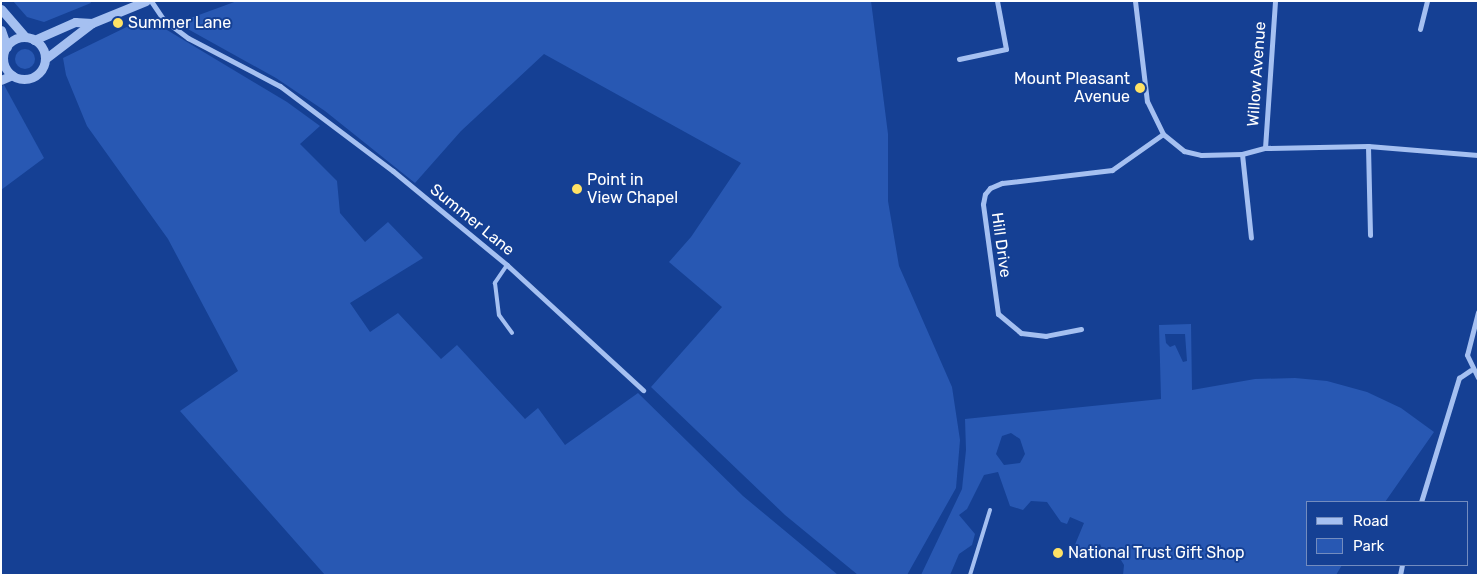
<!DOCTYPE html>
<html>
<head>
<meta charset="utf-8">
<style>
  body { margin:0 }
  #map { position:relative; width:1479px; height:576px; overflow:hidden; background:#154094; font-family:Rubik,sans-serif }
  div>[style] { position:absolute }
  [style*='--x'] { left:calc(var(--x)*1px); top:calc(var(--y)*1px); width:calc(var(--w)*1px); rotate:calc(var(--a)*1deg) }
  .green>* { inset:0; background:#2858b3 }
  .round { border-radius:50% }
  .service>* { height:4px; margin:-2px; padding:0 2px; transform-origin:2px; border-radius:2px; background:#a5c0f1 }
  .minor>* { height:5px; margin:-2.5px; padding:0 2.5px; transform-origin:2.5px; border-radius:2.5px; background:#a5c0f1 }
  .tertiary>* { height:9px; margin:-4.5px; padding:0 4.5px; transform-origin:4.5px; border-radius:4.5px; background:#a5c0f1 }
  .tertiary>.ring { margin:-4.5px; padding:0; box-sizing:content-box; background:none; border:9px solid #a5c0f1; border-radius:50% }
  .dots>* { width:14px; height:14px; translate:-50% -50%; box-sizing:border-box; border:2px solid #154094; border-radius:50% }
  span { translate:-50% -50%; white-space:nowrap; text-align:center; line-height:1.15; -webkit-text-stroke:4px #154094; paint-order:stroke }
  .poi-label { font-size:16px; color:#fff }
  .left { translate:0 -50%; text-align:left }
  .right { translate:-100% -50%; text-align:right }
  .street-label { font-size:16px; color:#fff }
  .frame { position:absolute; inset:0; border:2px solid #fff; pointer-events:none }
  .legend { position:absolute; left:1306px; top:501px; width:162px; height:65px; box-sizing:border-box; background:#154094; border:1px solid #738cbf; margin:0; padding:6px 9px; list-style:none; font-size:15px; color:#fff }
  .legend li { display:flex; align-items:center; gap:10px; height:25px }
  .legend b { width:25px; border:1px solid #738cbf }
</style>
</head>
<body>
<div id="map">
  <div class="green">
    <div style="clip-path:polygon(13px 1px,90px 1px,91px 3px,44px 22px,27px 17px)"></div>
    <div style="clip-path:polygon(237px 1px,871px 1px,888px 134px,888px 201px,899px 266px,952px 387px,960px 440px,956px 488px,907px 575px,858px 575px,785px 515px,651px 387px,722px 307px,669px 262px,691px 237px,741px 163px,544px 54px,461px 131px,415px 183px,325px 111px,276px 78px,177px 23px)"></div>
    <div style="clip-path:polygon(141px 20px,167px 30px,287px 102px,320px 126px,300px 144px,337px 181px,340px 213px,365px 242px,388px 222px,423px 258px,350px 303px,370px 332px,398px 313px,441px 359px,457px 345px,525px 419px,538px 408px,565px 445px,638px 393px,743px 496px,838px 575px,325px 575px,180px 411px,238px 371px,168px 239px,87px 126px,66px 75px,63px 58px)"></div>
    <div class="round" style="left:15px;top:49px;width:20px;height:20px"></div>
    <div style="clip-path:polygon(4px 85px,44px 158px,1px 190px,1px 86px)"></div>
    <div style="clip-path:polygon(evenodd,1191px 324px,1192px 390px,1255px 379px,1295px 378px,1327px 381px,1367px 392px,1401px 408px,1434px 432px,1385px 502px,1308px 502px,1308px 565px,1342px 565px,1336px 575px,1123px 575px,1124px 565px,1116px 552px,1102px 549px,1100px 544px,1088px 549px,1088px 554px,1074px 547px,1084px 523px,1070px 517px,1067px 524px,1061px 522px,1047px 502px,1031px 501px,1023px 510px,1010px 506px,998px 472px,984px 475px,967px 509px,959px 515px,975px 534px,972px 545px,959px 554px,950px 575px,921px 575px,962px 489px,966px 450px,965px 419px,1161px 399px,1159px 325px,1191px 324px,1165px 334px,1185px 334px,1187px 361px,1183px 362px,1175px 345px,1170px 347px,1166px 343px,1165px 334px,1191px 324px,1011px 433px,1020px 439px,1025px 454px,1020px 463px,1004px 465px,996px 454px,1002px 436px,1011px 433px)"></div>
  </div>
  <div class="service">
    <div style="--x:507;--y:265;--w:22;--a:124"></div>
    <div style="--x:495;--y:283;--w:32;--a:83"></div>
    <div style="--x:499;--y:315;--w:22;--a:54"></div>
    <div style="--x:970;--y:575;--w:68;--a:-72.9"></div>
  </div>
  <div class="minor">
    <div style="--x:151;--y:1;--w:23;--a:56"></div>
    <div style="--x:164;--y:20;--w:30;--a:37"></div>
    <div style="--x:188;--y:38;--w:104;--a:27.6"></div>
    <div style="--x:280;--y:86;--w:141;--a:37"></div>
    <div style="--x:393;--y:171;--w:148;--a:39.5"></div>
    <div style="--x:507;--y:265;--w:185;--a:42.6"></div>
    <div style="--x:1135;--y:1;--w:101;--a:83.2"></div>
    <div style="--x:1147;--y:101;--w:37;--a:64"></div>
    <div style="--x:1163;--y:134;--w:27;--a:39"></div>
    <div style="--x:1184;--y:151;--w:17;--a:13"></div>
    <div style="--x:1201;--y:155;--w:41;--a:-1.4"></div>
    <div style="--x:1242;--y:154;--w:24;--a:-15"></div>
    <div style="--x:1265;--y:148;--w:103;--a:-1.1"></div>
    <div style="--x:1368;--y:146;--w:110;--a:4.7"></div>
    <div style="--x:1420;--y:29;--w:29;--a:-76"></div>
    <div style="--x:959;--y:59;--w:48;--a:-12"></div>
    <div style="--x:1006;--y:49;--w:49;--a:-100.6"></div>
    <div style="--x:1368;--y:146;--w:89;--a:88.7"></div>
    <div style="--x:1265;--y:148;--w:147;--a:-86.1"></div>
    <div style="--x:1242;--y:154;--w:84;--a:83.9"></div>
    <div style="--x:1478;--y:312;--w:44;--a:104.3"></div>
    <div style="--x:1467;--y:355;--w:25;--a:64"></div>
    <div style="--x:1081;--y:329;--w:36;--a:169"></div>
    <div style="--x:1046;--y:336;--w:25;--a:-173"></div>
    <div style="--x:1021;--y:333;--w:30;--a:-140"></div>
    <div style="--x:998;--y:314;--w:111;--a:-97.8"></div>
    <div style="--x:983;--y:204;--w:10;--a:-79"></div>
    <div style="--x:985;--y:194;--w:8;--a:-50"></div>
    <div style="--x:990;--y:188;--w:13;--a:-23"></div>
    <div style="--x:1002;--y:183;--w:111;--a:-6.7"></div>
    <div style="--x:1112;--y:170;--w:62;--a:-35.2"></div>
    <div style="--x:1421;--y:502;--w:130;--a:-73"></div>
    <div style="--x:1459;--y:378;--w:14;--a:-34"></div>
    <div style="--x:1400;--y:575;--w:10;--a:-79"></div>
  </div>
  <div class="tertiary">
    <div style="--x:1;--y:9;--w:37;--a:49"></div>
    <div style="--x:1;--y:30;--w:18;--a:71"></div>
    <div class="ring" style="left:3px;top:37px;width:33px;height:33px"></div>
    <div style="--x:34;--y:40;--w:45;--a:-23.7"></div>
    <div style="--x:75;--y:22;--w:17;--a:3"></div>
    <div style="--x:45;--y:59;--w:59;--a:-37.5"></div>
    <div style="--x:92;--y:23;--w:58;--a:-22.2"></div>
    <div style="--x:1;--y:80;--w:12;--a:-24"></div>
  </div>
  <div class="dots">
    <div style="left:118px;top:23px;background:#ffe265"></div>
    <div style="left:1140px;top:88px;background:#ffe265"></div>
    <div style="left:577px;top:189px;background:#ffe265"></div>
    <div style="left:1058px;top:553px;background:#ffe265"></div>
  </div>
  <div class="poi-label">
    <span class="left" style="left:128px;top:23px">Summer Lane</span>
    <span class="right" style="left:1130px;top:88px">Mount Pleasant<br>Avenue</span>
    <span class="left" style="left:587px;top:189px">Point in<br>View Chapel</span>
    <span class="left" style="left:1068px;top:553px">National Trust Gift Shop</span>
  </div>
  <div class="street-label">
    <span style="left:1257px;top:74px;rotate:-86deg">Willow Avenue</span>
    <span style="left:472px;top:220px;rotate:39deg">Summer Lane</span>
    <span style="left:1001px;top:245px;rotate:82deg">Hill Drive</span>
  </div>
  <div class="frame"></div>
  <ul class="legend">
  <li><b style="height:6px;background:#a5c0f1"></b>Road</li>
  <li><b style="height:14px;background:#2858b3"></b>Park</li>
  </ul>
</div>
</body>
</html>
